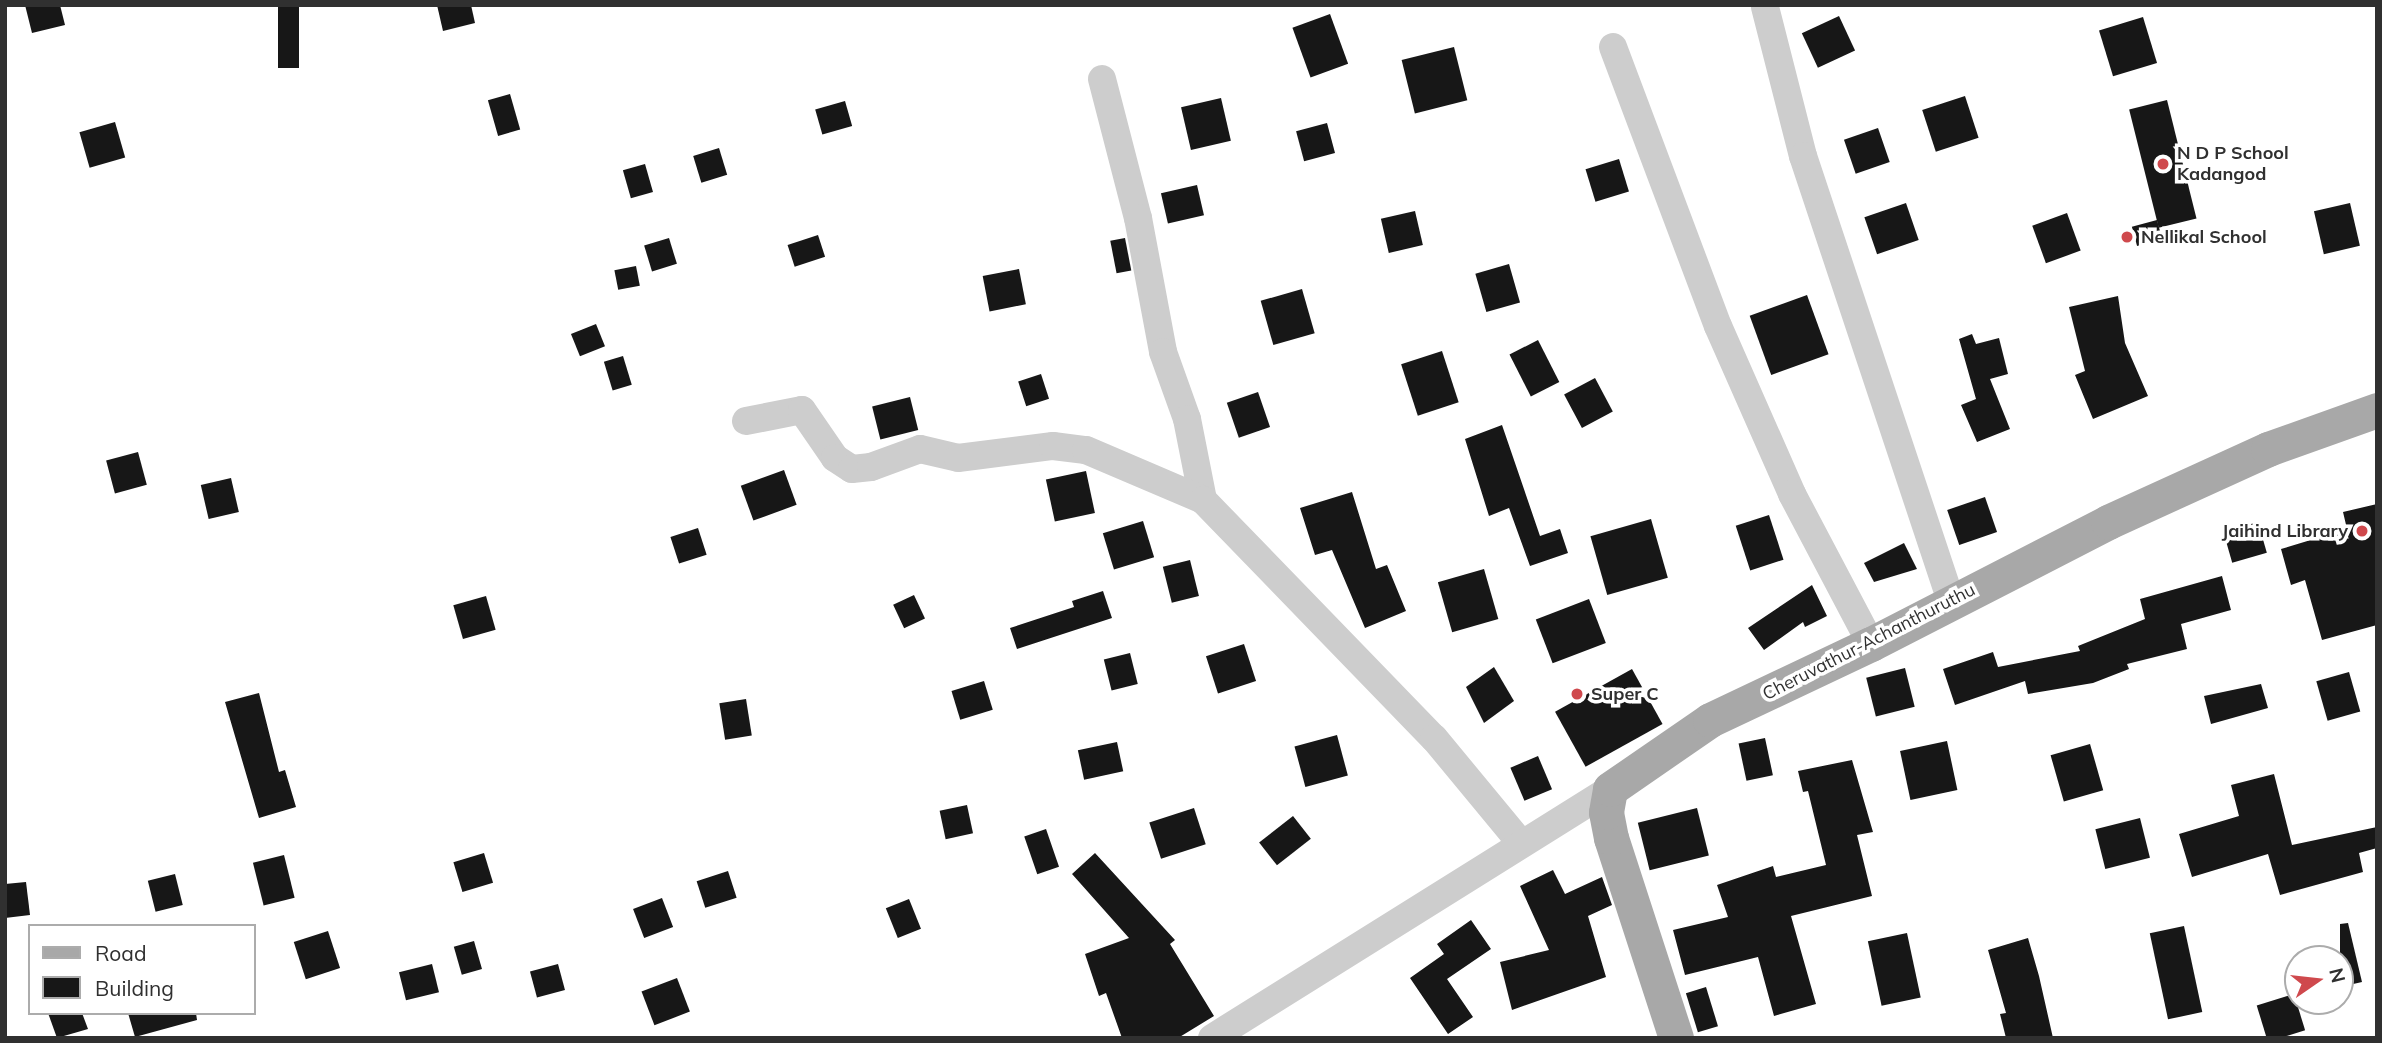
<!DOCTYPE html>
<html>
<head>
<meta charset="utf-8">
<style>
  body { margin:0 }
  #map { position:relative; width:2382px; height:1043px; overflow:hidden; background:#fff; font-family:Mulish,sans-serif }
  div>[style] { position:absolute }
  [style*='--x'] { left:calc(var(--x)*1px); top:calc(var(--y)*1px); width:calc(var(--w)*1px); rotate:calc(var(--a)*1deg) }
  .building>* { inset:0; background:#171717; transform-origin:0 0 }
  .minor>* { height:28px; margin:-14px; padding:0 14px; transform-origin:14px; border-radius:14px; background:#cdcdcd }
  .major>* { height:35px; margin:-17.5px; padding:0 17.5px; transform-origin:17.5px; border-radius:17.5px; background:#a8a8a8 }
  .dots>* { width:19px; height:19px; translate:-50% -50%; box-sizing:border-box; border:4px solid #fff; border-radius:50% }
  span { translate:-50% -50%; white-space:nowrap; text-align:center; line-height:1.15; -webkit-text-stroke:7px #fff; paint-order:stroke }
  .poi-label { font-size:18px; color:#303030; font-weight:700 }
  .left { translate:0 -50%; text-align:left }
  .right { translate:-100% -50%; text-align:right }
  .street-label { font-size:18px; color:#303030 }
  .frame { position:absolute; inset:0; border:7px solid #303030; pointer-events:none }
  .legend { position:absolute; left:28px; top:924px; width:228px; height:91px; box-sizing:border-box; background:#fff; border:2px solid #acacac; margin:0; padding:9px 12px; list-style:none; font-size:21px; color:#303030 }
  .legend li { display:flex; align-items:center; gap:14px; height:35px }
  .legend b { width:35px; border:2px solid #acacac }
  .north { position:absolute; left:2284px; top:945px; width:70px; height:70px; box-sizing:border-box; background:#fff; border:2px solid #acacac; border-radius:50%; rotate:76deg; font-size:19px; font-weight:700; line-height:28px; text-align:center; color:#303030 }
  .north::after { content:''; display:block; margin:auto; width:24px; height:32px; background:#cf494d; clip-path:polygon(50% 0,100% 100%,50% 72%,0 100%) }
</style>
</head>
<body>
<div id="map">
  <div class="building">
    <div style="clip-path:polygon(25px 5px,60px 5px,65px 25px,32px 33px)"></div>
    <div style="left:278px;top:5px;width:21px;height:63px"></div>
    <div style="clip-path:polygon(437px 5px,471px 5px,475px 23px,443px 31px)"></div>
    <div style="left:1330px;top:14px;width:53px;height:40px;rotate:70deg"></div>
    <div style="left:1839px;top:16px;width:38px;height:41px;rotate:65deg"></div>
    <div style="left:2143px;top:17px;width:48px;height:46px;rotate:73deg"></div>
    <div style="left:1454px;top:47px;width:55px;height:54px;rotate:76deg"></div>
    <div style="left:510px;top:94px;width:37px;height:23px;rotate:74deg"></div>
    <div style="left:1965px;top:96px;width:44px;height:45px;rotate:72deg"></div>
    <div style="left:1221px;top:98px;width:44px;height:41px;rotate:77deg"></div>
    <div style="left:2167px;top:100px;width:122px;height:39px;rotate:76deg"></div>
    <div style="left:845px;top:101px;width:26px;height:31px;rotate:74deg"></div>
    <div style="left:115px;top:122px;width:37px;height:37px;rotate:74deg"></div>
    <div style="left:1327px;top:123px;width:31px;height:32px;rotate:75deg"></div>
    <div style="left:1878px;top:128px;width:36px;height:36px;rotate:71deg"></div>
    <div style="left:719px;top:148px;width:28px;height:27px;rotate:73deg"></div>
    <div style="left:1619px;top:159px;width:34px;height:35px;rotate:73deg"></div>
    <div style="left:645px;top:164px;width:29px;height:23px;rotate:74deg"></div>
    <div style="left:1197px;top:185px;width:31px;height:37px;rotate:77deg"></div>
    <div style="left:1906px;top:203px;width:39px;height:44px;rotate:71deg"></div>
    <div style="left:2350px;top:203px;width:44px;height:37px;rotate:77deg"></div>
    <div style="left:1415px;top:211px;width:35px;height:35px;rotate:77deg"></div>
    <div style="left:2067px;top:213px;width:40px;height:37px;rotate:70deg"></div>
    <div style="left:2157px;top:220px;width:20px;height:26px;rotate:75deg"></div>
    <div style="left:818px;top:235px;width:23px;height:32px;rotate:72deg"></div>
    <div style="left:669px;top:238px;width:27px;height:26px;rotate:73deg"></div>
    <div style="left:1125px;top:238px;width:33px;height:15px;rotate:79deg"></div>
    <div style="left:1509px;top:264px;width:40px;height:35px;rotate:74deg"></div>
    <div style="left:636px;top:266px;width:20px;height:22px;rotate:79deg"></div>
    <div style="left:1019px;top:269px;width:36px;height:37px;rotate:79deg"></div>
    <div style="left:1302px;top:289px;width:46px;height:43px;rotate:74deg"></div>
    <div style="left:1807px;top:295px;width:63px;height:61px;rotate:70deg"></div>
    <div style="clip-path:polygon(2118px 296px,2125px 343px,2148px 396px,2093px 419px,2075px 375px,2085px 371px,2069px 307px)"></div>
    <div style="left:596px;top:324px;width:24px;height:27px;rotate:68deg"></div>
    <div style="clip-path:polygon(1972px 334px,1976px 344px,1999px 338px,2008px 374px,1990px 379px,2010px 429px,1977px 442px,1961px 405px,1976px 399px,1959px 339px)"></div>
    <div style="left:1538px;top:340px;width:47px;height:32px;rotate:63deg"></div>
    <div style="left:1442px;top:351px;width:54px;height:43px;rotate:72deg"></div>
    <div style="left:623px;top:356px;width:30px;height:20px;rotate:73deg"></div>
    <div style="left:1041px;top:374px;width:26px;height:24px;rotate:72deg"></div>
    <div style="left:1595px;top:378px;width:38px;height:35px;rotate:62deg"></div>
    <div style="left:1258px;top:392px;width:37px;height:33px;rotate:71deg"></div>
    <div style="left:910px;top:397px;width:34px;height:39px;rotate:76deg"></div>
    <div style="clip-path:polygon(1502px 425px,1540px 536px,1560px 529px,1568px 553px,1530px 566px,1509px 508px,1489px 516px,1465px 439px)"></div>
    <div style="left:138px;top:452px;width:34px;height:33px;rotate:75deg"></div>
    <div style="left:784px;top:470px;width:37px;height:46px;rotate:70deg"></div>
    <div style="left:1086px;top:471px;width:43px;height:41px;rotate:78deg"></div>
    <div style="left:231px;top:478px;width:35px;height:31px;rotate:77deg"></div>
    <div style="clip-path:polygon(1352px 492px,1376px 569px,1387px 565px,1406px 611px,1365px 628px,1332px 550px,1315px 555px,1300px 508px)"></div>
    <div style="left:1985px;top:497px;width:37px;height:40px;rotate:71deg"></div>
    <div style="clip-path:polygon(2377px 504px,2377px 625px,2322px 640px,2305px 580px,2291px 585px,2281px 549px,2347px 529px,2343px 512px)"></div>
    <div style="left:1769px;top:515px;width:47px;height:35px;rotate:72deg"></div>
    <div style="left:1651px;top:519px;width:61px;height:63px;rotate:74deg"></div>
    <div style="left:1143px;top:521px;width:38px;height:42px;rotate:73deg"></div>
    <div style="left:2258px;top:522px;width:32px;height:36px;rotate:74deg"></div>
    <div style="left:698px;top:528px;width:28px;height:29px;rotate:72deg"></div>
    <div style="clip-path:polygon(1904px 543px,1917px 569px,1874px 582px,1864px 563px)"></div>
    <div style="left:1190px;top:560px;width:37px;height:28px;rotate:76deg"></div>
    <div style="left:1484px;top:569px;width:52px;height:48px;rotate:74deg"></div>
    <div style="clip-path:polygon(2222px 576px,2231px 610px,2181px 624px,2187px 649px,2127px 664px,2129px 669px,2093px 683px,2028px 694px,2025px 681px,1955px 705px,1943px 669px,1993px 652px,1998px 667px,2080px 651px,2078px 646px,2145px 619px,2140px 599px)"></div>
    <div style="clip-path:polygon(1812px 585px,1827px 616px,1805px 627px,1803px 622px,1764px 650px,1748px 628px)"></div>
    <div style="clip-path:polygon(1103px 591px,1112px 618px,1017px 649px,1010px 628px,1074px 607px,1072px 601px)"></div>
    <div style="left:914px;top:595px;width:26px;height:23px;rotate:65deg"></div>
    <div style="left:486px;top:596px;width:35px;height:34px;rotate:74deg"></div>
    <div style="left:1589px;top:599px;width:47px;height:57px;rotate:69deg"></div>
    <div style="left:1244px;top:644px;width:39px;height:40px;rotate:72deg"></div>
    <div style="left:1130px;top:653px;width:32px;height:27px;rotate:76deg"></div>
    <div style="clip-path:polygon(1494px 667px,1514px 701px,1484px 723px,1466px 687px)"></div>
    <div style="left:1905px;top:668px;width:40px;height:40px;rotate:76deg"></div>
    <div style="left:1632px;top:669px;width:63px;height:88px;rotate:61deg"></div>
    <div style="left:2349px;top:672px;width:41px;height:34px;rotate:74deg"></div>
    <div style="left:984px;top:681px;width:30px;height:34px;rotate:73deg"></div>
    <div style="clip-path:polygon(2261px 684px,2268px 708px,2211px 724px,2204px 696px)"></div>
    <div style="clip-path:polygon(259px 693px,279px 772px,285px 770px,296px 807px,259px 818px,225px 702px)"></div>
    <div style="left:746px;top:699px;width:37px;height:27px;rotate:81deg"></div>
    <div style="left:1337px;top:735px;width:42px;height:44px;rotate:75deg"></div>
    <div style="left:1765px;top:738px;width:38px;height:27px;rotate:78deg"></div>
    <div style="left:1947px;top:741px;width:50px;height:48px;rotate:78deg"></div>
    <div style="left:1117px;top:742px;width:30px;height:40px;rotate:78deg"></div>
    <div style="left:2090px;top:744px;width:48px;height:41px;rotate:74deg"></div>
    <div style="left:1538px;top:756px;width:36px;height:30px;rotate:67deg"></div>
    <div style="clip-path:polygon(1852px 760px,1873px 832px,1857px 835px,1872px 896px,1791px 916px,1816px 1004px,1774px 1016px,1758px 957px,1685px 975px,1673px 930px,1728px 917px,1717px 885px,1773px 866px,1776px 877px,1826px 865px,1808px 791px,1803px 792px,1798px 771px)"></div>
    <div style="clip-path:polygon(2274px 774px,2292px 845px,2377px 827px,2377px 848px,2359px 853px,2363px 872px,2280px 895px,2268px 854px,2192px 877px,2179px 834px,2239px 816px,2231px 785px)"></div>
    <div style="left:967px;top:805px;width:29px;height:28px;rotate:78deg"></div>
    <div style="left:1194px;top:808px;width:38px;height:47px;rotate:72deg"></div>
    <div style="left:1697px;top:808px;width:49px;height:61px;rotate:76deg"></div>
    <div style="left:1293px;top:816px;width:29px;height:43px;rotate:52deg"></div>
    <div style="left:2140px;top:818px;width:41px;height:46px;rotate:76deg"></div>
    <div style="left:1046px;top:829px;width:40px;height:23px;rotate:71deg"></div>
    <div style="left:484px;top:853px;width:31px;height:32px;rotate:73deg"></div>
    <div style="clip-path:polygon(1095px 853px,1175px 940px,1170px 944px,1214px 1016px,1178px 1038px,1122px 1038px,1106px 993px,1099px 996px,1085px 954px,1129px 938px,1072px 874px)"></div>
    <div style="left:284px;top:855px;width:44px;height:32px;rotate:76deg"></div>
    <div style="clip-path:polygon(1553px 870px,1565px 894px,1602px 877px,1612px 905px,1588px 916px,1606px 977px,1512px 1010px,1500px 962px,1549px 950px,1520px 886px)"></div>
    <div style="left:728px;top:871px;width:28px;height:33px;rotate:72deg"></div>
    <div style="left:175px;top:874px;width:32px;height:28px;rotate:76deg"></div>
    <div style="clip-path:polygon(26px 882px,30px 915px,5px 918px,5px 884px)"></div>
    <div style="left:662px;top:898px;width:31px;height:31px;rotate:69deg"></div>
    <div style="left:909px;top:899px;width:32px;height:25px;rotate:68deg"></div>
    <div style="clip-path:polygon(1471px 920px,1491px 949px,1447px 979px,1473px 1017px,1448px 1034px,1410px 978px,1444px 954px,1437px 944px)"></div>
    <div style="clip-path:polygon(2348px 923px,2362px 982px,2340px 987px,2340px 924px)"></div>
    <div style="left:2184px;top:926px;width:88px;height:35px;rotate:78deg"></div>
    <div style="left:328px;top:931px;width:39px;height:36px;rotate:72deg"></div>
    <div style="left:1907px;top:933px;width:66px;height:40px;rotate:78deg"></div>
    <div style="clip-path:polygon(2028px 938px,2039px 976px,2053px 1038px,2006px 1038px,2000px 1014px,2006px 1013px,1988px 950px)"></div>
    <div style="left:474px;top:941px;width:29px;height:21px;rotate:74deg"></div>
    <div style="left:432px;top:964px;width:29px;height:34px;rotate:76deg"></div>
    <div style="left:558px;top:964px;width:27px;height:29px;rotate:75deg"></div>
    <div style="left:677px;top:978px;width:36px;height:38px;rotate:69deg"></div>
    <div style="left:1706px;top:987px;width:41px;height:21px;rotate:73deg"></div>
    <div style="left:2294px;top:994px;width:38px;height:39px;rotate:73deg"></div>
    <div style="clip-path:polygon(48px 1013px,82px 1013px,88px 1029px,57px 1038px)"></div>
    <div style="clip-path:polygon(128px 1013px,196px 1013px,197px 1020px,135px 1037px)"></div>
  </div>
  <div class="minor">
    <div style="--x:1765;--y:7;--w:154;--a:75.7"></div>
    <div style="--x:1803;--y:156;--w:469;--a:71.6"></div>
    <div style="--x:1613;--y:47;--w:298;--a:69.4"></div>
    <div style="--x:1718;--y:326;--w:184;--a:66.2"></div>
    <div style="--x:1792;--y:494;--w:170;--a:62.2"></div>
    <div style="--x:1102;--y:79;--w:144;--a:75.5"></div>
    <div style="--x:1138;--y:218;--w:136;--a:79.4"></div>
    <div style="--x:1163;--y:352;--w:71;--a:70.3"></div>
    <div style="--x:1187;--y:419;--w:83;--a:78.8"></div>
    <div style="--x:746;--y:421;--w:57;--a:-11.1"></div>
    <div style="--x:802;--y:410;--w:58;--a:55.5"></div>
    <div style="--x:835;--y:458;--w:20;--a:33"></div>
    <div style="--x:852;--y:469;--w:19;--a:-6"></div>
    <div style="--x:871;--y:467;--w:52;--a:-20.2"></div>
    <div style="--x:920;--y:449;--w:39;--a:13"></div>
    <div style="--x:958;--y:458;--w:96;--a:-7.2"></div>
    <div style="--x:1053;--y:446;--w:33;--a:7"></div>
    <div style="--x:1086;--y:450;--w:127;--a:23.1"></div>
    <div style="--x:1203;--y:500;--w:332;--a:45.9"></div>
    <div style="--x:1434;--y:738;--w:136;--a:50.4"></div>
    <div style="--x:1212;--y:1038;--w:469;--a:-32"></div>
  </div>
  <div class="major">
    <div style="--x:1676;--y:1038;--w:210;--a:-108"></div>
    <div style="--x:1611;--y:838;--w:26;--a:-101"></div>
    <div style="--x:1606;--y:812;--w:23;--a:-80"></div>
    <div style="--x:1610;--y:789;--w:121;--a:-34.6"></div>
    <div style="--x:1710;--y:720;--w:178;--a:-25.3"></div>
    <div style="--x:1871;--y:644;--w:267;--a:-27.2"></div>
    <div style="--x:2108;--y:522;--w:176;--a:-24.5"></div>
    <div style="--x:2268;--y:449;--w:116;--a:-19.7"></div>
  </div>
  <div class="dots">
    <div style="left:2163px;top:164px;background:#cf494d"></div>
    <div style="left:2127px;top:237px;background:#cf494d"></div>
    <div style="left:2362px;top:531px;background:#cf494d"></div>
    <div style="left:1577px;top:694px;background:#cf494d"></div>
  </div>
  <div class="poi-label">
    <span class="left" style="left:2177px;top:164px">N D P School<br>Kadangod</span>
    <span class="left" style="left:2141px;top:237px">Nellikal School</span>
    <span class="right" style="left:2348px;top:531px">Jaihind Library</span>
    <span class="left" style="left:1591px;top:694px">Super C</span>
  </div>
  <div class="street-label">
    <span style="left:1869px;top:642px;rotate:-27deg">Cheruvathur-Achanthuruthu</span>
  </div>
  <div class="frame"></div>
  <ul class="legend">
  <li><b style="height:9px;background:#a8a8a8"></b>Road</li>
  <li><b style="height:19px;background:#171717"></b>Building</li>
  </ul>
  <div class="north">N</div>
</div>
</body>
</html>
